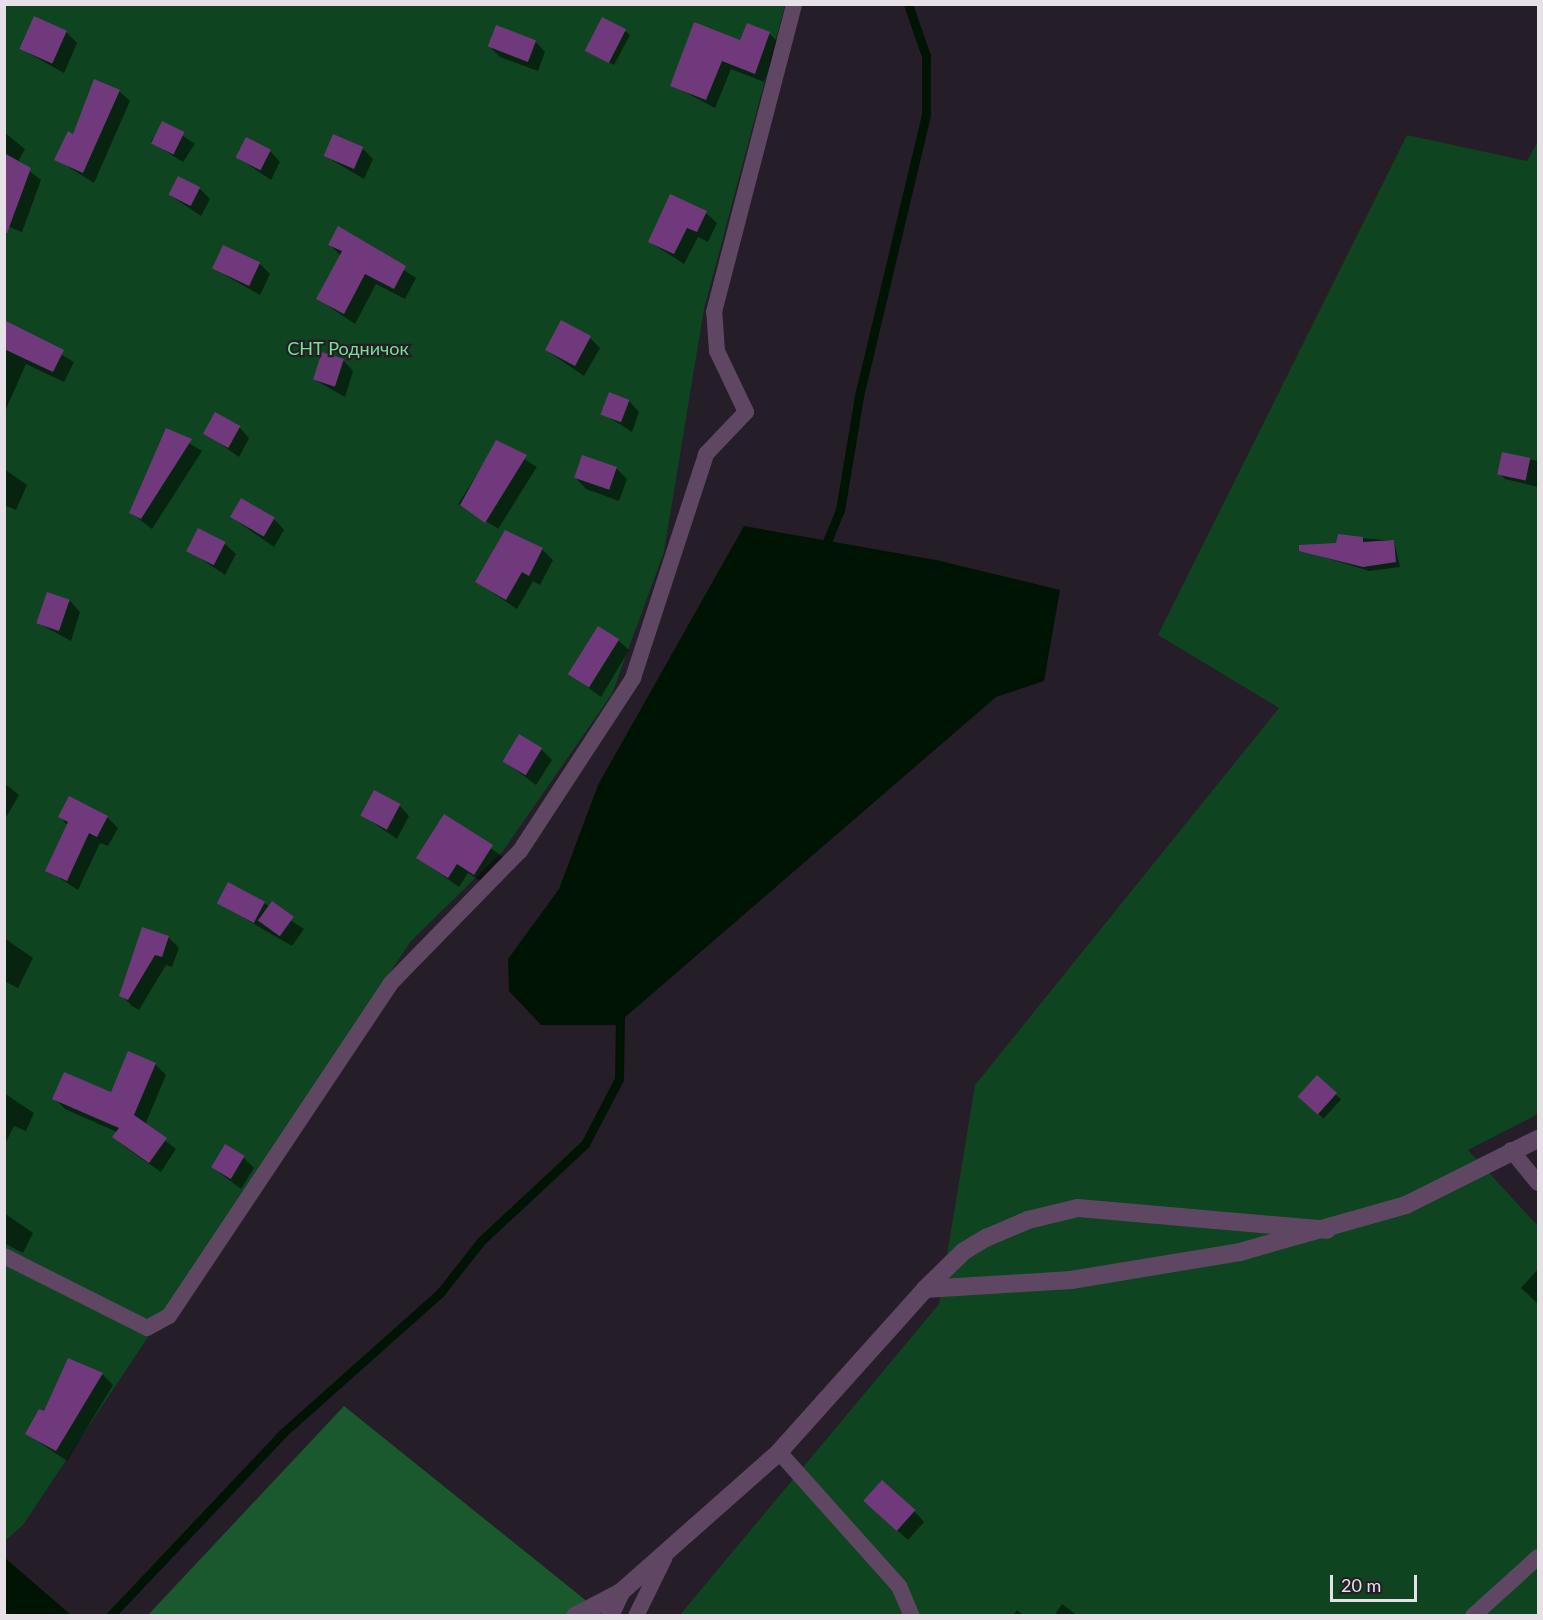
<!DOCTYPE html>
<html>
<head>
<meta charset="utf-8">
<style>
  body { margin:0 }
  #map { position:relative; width:1543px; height:1620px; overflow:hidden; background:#251d27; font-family:Lato,sans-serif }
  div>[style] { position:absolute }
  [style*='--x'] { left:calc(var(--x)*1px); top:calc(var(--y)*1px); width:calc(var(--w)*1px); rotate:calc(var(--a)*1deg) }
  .green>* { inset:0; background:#0e4420 }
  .forest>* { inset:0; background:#19592d }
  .water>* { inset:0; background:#001404 }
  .shadow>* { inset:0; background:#0007; transform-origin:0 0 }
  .stream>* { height:9px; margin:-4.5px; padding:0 4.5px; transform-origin:4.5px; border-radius:4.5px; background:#001404 }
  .building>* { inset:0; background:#70397b; transform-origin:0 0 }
  .lane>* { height:16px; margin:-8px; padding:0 8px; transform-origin:8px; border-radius:8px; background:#5f4763 }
  .street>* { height:18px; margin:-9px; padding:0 9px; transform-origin:9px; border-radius:9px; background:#5f4763 }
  span { translate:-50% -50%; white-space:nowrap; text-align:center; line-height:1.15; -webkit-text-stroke:4.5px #251d27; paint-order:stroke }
  .park-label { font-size:18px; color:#76e191 }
  .frame { position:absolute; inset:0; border:6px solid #e6e0e7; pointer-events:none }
  .scale { position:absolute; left:1330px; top:1575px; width:87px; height:27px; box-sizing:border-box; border:3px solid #e6e0e7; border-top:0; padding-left:8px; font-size:18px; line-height:21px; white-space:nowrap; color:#e6e0e7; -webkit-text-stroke:4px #251d27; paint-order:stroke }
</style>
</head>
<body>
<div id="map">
  <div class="green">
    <div style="clip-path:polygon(5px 5px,785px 5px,704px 309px,664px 552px,612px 694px,503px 851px,411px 941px,23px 1525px,5px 1541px)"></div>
    <div style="clip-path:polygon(1407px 135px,1527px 161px,1538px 141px,1538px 1114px,1468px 1150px,1538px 1226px,1538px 1615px,679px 1616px,939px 1304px,975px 1085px,1279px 708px,1158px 635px)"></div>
  </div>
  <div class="forest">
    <div style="clip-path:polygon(344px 1406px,604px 1615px,147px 1616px)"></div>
  </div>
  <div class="water">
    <div style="clip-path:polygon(744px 526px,936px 560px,1060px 590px,1044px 681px,996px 697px,616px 1025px,541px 1025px,509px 991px,508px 959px,559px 889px,598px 785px)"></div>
    <div style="clip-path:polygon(5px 1558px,71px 1615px,5px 1615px)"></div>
  </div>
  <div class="shadow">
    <div style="clip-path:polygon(625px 31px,630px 35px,614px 65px,585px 50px)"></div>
    <div style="clip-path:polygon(66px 32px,77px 43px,64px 73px,21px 49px)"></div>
    <div style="clip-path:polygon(769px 33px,778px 42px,764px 82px,731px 69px,715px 108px,672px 85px,741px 42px)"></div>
    <div style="clip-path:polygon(535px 41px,545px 52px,538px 71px,500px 57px,489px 46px)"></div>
    <div style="clip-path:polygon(119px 91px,130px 101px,94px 183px,56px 159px)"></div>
    <div style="left:163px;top:123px;width:38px;height:22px;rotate:33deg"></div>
    <div style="clip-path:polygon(4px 132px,25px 149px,18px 162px,41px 180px,22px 232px,4px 225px)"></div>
    <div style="clip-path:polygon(362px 148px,373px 159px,364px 179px,325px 156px)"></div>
    <div style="clip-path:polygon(270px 151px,280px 162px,271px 180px,237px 157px)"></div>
    <div style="clip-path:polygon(199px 188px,210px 199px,201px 216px,170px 195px)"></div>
    <div style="clip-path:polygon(706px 213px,717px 223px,708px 242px,698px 237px,684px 264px,650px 242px)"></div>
    <div style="clip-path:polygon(338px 228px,416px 278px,405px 299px,376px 284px,355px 324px,318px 299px,341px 256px,330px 245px)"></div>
    <div style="clip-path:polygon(259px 263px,270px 274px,260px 295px,214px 269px)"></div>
    <div style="clip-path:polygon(4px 322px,74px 362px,64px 382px,26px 364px,6px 409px)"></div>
    <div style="clip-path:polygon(590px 338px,600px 348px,584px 376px,546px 350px)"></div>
    <div style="clip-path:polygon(343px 360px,353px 371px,345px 397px,315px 380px)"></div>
    <div style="clip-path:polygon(629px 401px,639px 412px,632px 432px,602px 413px)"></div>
    <div style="clip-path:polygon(239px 427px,249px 438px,239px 457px,205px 433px)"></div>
    <div style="clip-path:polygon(167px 430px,202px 451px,152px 529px,131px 513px)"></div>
    <div style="left:497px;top:442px;width:47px;height:73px;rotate:32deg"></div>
    <div style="clip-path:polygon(1503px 454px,1538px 461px,1538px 487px,1505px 479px,1500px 474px)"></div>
    <div style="clip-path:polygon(616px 468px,627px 479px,619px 501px,586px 489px,576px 478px)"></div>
    <div style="clip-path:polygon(4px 469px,27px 485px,16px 510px,4px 505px)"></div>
    <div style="clip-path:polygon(231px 517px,274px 519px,284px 530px,274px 547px)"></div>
    <div style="clip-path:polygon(1362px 538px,1394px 541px,1400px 567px,1369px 571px,1301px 550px)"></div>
    <div style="clip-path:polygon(225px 544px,236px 554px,225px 575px,188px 550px)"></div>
    <div style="clip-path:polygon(542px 549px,553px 560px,540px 585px,533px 581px,517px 609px,477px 582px)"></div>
    <div style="clip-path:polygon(47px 594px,70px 601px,80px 612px,71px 641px,38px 623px)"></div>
    <div style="clip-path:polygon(618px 640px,629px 650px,601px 697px,571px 675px)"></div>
    <div style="clip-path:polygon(541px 749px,552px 760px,536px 785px,504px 761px)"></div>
    <div style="clip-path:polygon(4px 783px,19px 795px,7px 816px,4px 815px)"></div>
    <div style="clip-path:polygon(399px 805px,409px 816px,397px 839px,362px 815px)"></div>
    <div style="clip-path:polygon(445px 816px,503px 857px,485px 884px,468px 873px,459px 887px,418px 858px)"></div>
    <div style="clip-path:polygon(60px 817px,107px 817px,118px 828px,108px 846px,100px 843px,78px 890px,47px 870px,68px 826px)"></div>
    <div style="clip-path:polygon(218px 903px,264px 903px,304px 929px,292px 946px)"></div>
    <div style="clip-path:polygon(168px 937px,179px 948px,172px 967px,166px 965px,139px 1010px,132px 1006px,121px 995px)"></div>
    <div style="clip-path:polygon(4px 938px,33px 958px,18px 988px,4px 981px)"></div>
    <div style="clip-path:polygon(155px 1064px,166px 1075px,145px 1125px,176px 1149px,161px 1172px,125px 1147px,114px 1137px,117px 1132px,65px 1109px,54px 1098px,112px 1094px)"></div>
    <div style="left:1317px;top:1077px;width:33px;height:26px;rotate:43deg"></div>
    <div style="clip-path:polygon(4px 1093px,34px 1113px,26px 1131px,14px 1126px,4px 1146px)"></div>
    <div style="clip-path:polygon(244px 1158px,254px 1168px,241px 1189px,212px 1167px)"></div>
    <div style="clip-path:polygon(4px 1213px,33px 1233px,23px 1253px,4px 1243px)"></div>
    <div style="clip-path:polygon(1538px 1269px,1538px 1304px,1521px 1288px)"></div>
    <div style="clip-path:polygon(102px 1374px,113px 1385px,67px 1461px,27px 1434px)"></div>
    <div style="clip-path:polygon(876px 1511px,914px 1511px,924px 1522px,908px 1540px)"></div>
    <div style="clip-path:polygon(1062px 1604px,1078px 1616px,1054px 1616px)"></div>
    <div style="clip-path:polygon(1017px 1610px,1024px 1616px,1013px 1616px)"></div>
  </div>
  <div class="stream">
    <div style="--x:823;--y:551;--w:44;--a:-67.5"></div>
    <div style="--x:840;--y:510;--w:116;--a:-80.5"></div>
    <div style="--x:859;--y:396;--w:289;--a:-76.6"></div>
    <div style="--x:926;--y:115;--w:59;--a:-90"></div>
    <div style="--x:926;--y:56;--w:55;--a:-109.1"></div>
    <div style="--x:110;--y:1616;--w:253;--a:-46.6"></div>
    <div style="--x:284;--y:1432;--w:209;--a:-41.7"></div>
    <div style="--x:440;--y:1293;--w:66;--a:-51.7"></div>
    <div style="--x:481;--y:1241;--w:142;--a:-43"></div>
    <div style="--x:585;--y:1144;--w:73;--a:-62.4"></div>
    <div style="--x:619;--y:1079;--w:65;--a:-89.1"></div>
  </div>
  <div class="building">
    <div style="left:34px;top:16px;width:36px;height:36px;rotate:24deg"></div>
    <div style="left:602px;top:17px;width:27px;height:38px;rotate:27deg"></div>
    <div style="clip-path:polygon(694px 22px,740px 40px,747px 23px,770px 32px,755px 74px,722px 61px,706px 100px,670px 86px)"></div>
    <div style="left:496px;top:25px;width:43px;height:23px;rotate:21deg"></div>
    <div style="clip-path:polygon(94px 79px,120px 90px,83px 173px,54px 160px,68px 131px,73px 134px)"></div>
    <div style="left:162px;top:121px;width:25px;height:25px;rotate:26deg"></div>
    <div style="left:333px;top:134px;width:33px;height:24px;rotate:23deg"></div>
    <div style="left:246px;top:137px;width:28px;height:23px;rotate:27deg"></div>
    <div style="clip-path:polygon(4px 153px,31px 168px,7px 233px,4px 233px)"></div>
    <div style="left:178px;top:176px;width:25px;height:21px;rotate:27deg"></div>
    <div style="clip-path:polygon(670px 194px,707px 211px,697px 232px,687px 228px,674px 254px,648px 242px)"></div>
    <div style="clip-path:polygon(338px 226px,406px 266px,394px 289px,365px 274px,344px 314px,316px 299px,342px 251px,328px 245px)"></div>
    <div style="left:223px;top:245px;width:41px;height:26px;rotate:25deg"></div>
    <div style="clip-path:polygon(4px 320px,64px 350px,53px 372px,4px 349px)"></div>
    <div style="left:561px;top:320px;width:34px;height:34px;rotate:28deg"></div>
    <div style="left:322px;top:352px;width:23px;height:29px;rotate:18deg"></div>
    <div style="left:609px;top:392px;width:22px;height:24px;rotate:21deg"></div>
    <div style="left:215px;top:412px;width:29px;height:25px;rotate:29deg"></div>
    <div style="clip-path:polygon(166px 428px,192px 439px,141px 519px,129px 513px)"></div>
    <div style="clip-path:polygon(496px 440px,527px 455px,485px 523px,460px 505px)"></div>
    <div style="left:1502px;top:452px;width:29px;height:23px;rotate:12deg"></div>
    <div style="left:582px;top:455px;width:37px;height:24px;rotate:19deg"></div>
    <div style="left:241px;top:498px;width:39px;height:22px;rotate:30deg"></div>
    <div style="left:198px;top:528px;width:31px;height:26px;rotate:27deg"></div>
    <div style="clip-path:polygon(505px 530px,543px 548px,529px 576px,522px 572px,506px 600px,475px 582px)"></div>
    <div style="clip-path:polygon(1338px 534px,1363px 537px,1363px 542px,1394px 540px,1396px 562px,1363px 567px,1299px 551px,1299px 545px,1336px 543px)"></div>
    <div style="left:47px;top:592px;width:24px;height:33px;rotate:19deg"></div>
    <div style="left:598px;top:626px;width:25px;height:57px;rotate:32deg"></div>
    <div style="left:519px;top:734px;width:27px;height:32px;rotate:31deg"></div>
    <div style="left:374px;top:790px;width:30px;height:29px;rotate:28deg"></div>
    <div style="clip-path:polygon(69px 796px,108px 816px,97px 837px,89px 833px,67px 881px,45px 871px,68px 822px,58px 817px)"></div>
    <div style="clip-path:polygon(444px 814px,493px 845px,474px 875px,457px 864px,448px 878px,416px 858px)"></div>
    <div style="left:228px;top:882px;width:42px;height:24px;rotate:28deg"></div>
    <div style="left:272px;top:901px;width:27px;height:24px;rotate:36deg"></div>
    <div style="clip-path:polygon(142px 927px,169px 936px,162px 957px,155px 955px,128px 1000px,119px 996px)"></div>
    <div style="clip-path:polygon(128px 1051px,156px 1063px,134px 1115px,167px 1138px,149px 1163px,112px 1137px,119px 1128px,52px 1099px,64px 1072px,111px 1092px)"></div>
    <div style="left:1317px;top:1075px;width:27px;height:29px;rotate:42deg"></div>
    <div style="left:225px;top:1144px;width:23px;height:27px;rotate:31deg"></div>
    <div style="clip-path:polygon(68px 1358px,103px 1373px,56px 1451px,25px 1434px,39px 1409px,44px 1411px)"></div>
    <div style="left:882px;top:1480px;width:45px;height:28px;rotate:42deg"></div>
  </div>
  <div class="lane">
    <div style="--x:1511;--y:1150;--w:43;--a:50.7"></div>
    <div style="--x:4;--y:1256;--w:160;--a:26.7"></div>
    <div style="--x:147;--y:1328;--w:25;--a:-29"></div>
    <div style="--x:169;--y:1316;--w:399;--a:-56.3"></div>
    <div style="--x:390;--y:984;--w:186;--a:-45.7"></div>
    <div style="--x:520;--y:851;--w:207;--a:-56.8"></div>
    <div style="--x:633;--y:678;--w:236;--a:-71.9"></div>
    <div style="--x:706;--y:454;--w:58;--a:-46.4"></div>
    <div style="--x:746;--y:412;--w:68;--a:-115.4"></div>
    <div style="--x:717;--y:351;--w:39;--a:-94"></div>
    <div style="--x:714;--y:312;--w:318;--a:-75.4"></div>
    <div style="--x:779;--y:1452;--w:180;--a:48.2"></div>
    <div style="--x:899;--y:1586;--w:33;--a:67"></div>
    <div style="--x:636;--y:1616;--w:64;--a:-63.8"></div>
    <div style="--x:1473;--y:1616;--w:88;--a:-42.2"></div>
  </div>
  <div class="street">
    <div style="--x:925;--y:1289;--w:146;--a:-3.5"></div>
    <div style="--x:1071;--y:1280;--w:171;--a:-9.4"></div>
    <div style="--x:1240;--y:1252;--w:173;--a:-15.8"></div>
    <div style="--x:1406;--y:1205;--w:148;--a:-26.6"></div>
    <div style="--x:575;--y:1616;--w:52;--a:-27.6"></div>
    <div style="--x:610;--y:1616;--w:26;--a:-65"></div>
    <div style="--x:621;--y:1592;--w:211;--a:-41.5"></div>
    <div style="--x:779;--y:1452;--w:219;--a:-48.1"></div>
    <div style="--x:925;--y:1289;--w:54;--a:-44.3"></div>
    <div style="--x:964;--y:1251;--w:26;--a:-31"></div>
    <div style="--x:986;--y:1238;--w:46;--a:-23.2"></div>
    <div style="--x:1028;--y:1220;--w:51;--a:-13.5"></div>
    <div style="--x:1078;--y:1208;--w:250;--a:5"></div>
  </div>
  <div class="park-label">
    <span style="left:348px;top:348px">СНТ Родничок</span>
  </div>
  <div class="frame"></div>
  <div class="scale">20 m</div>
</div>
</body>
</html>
